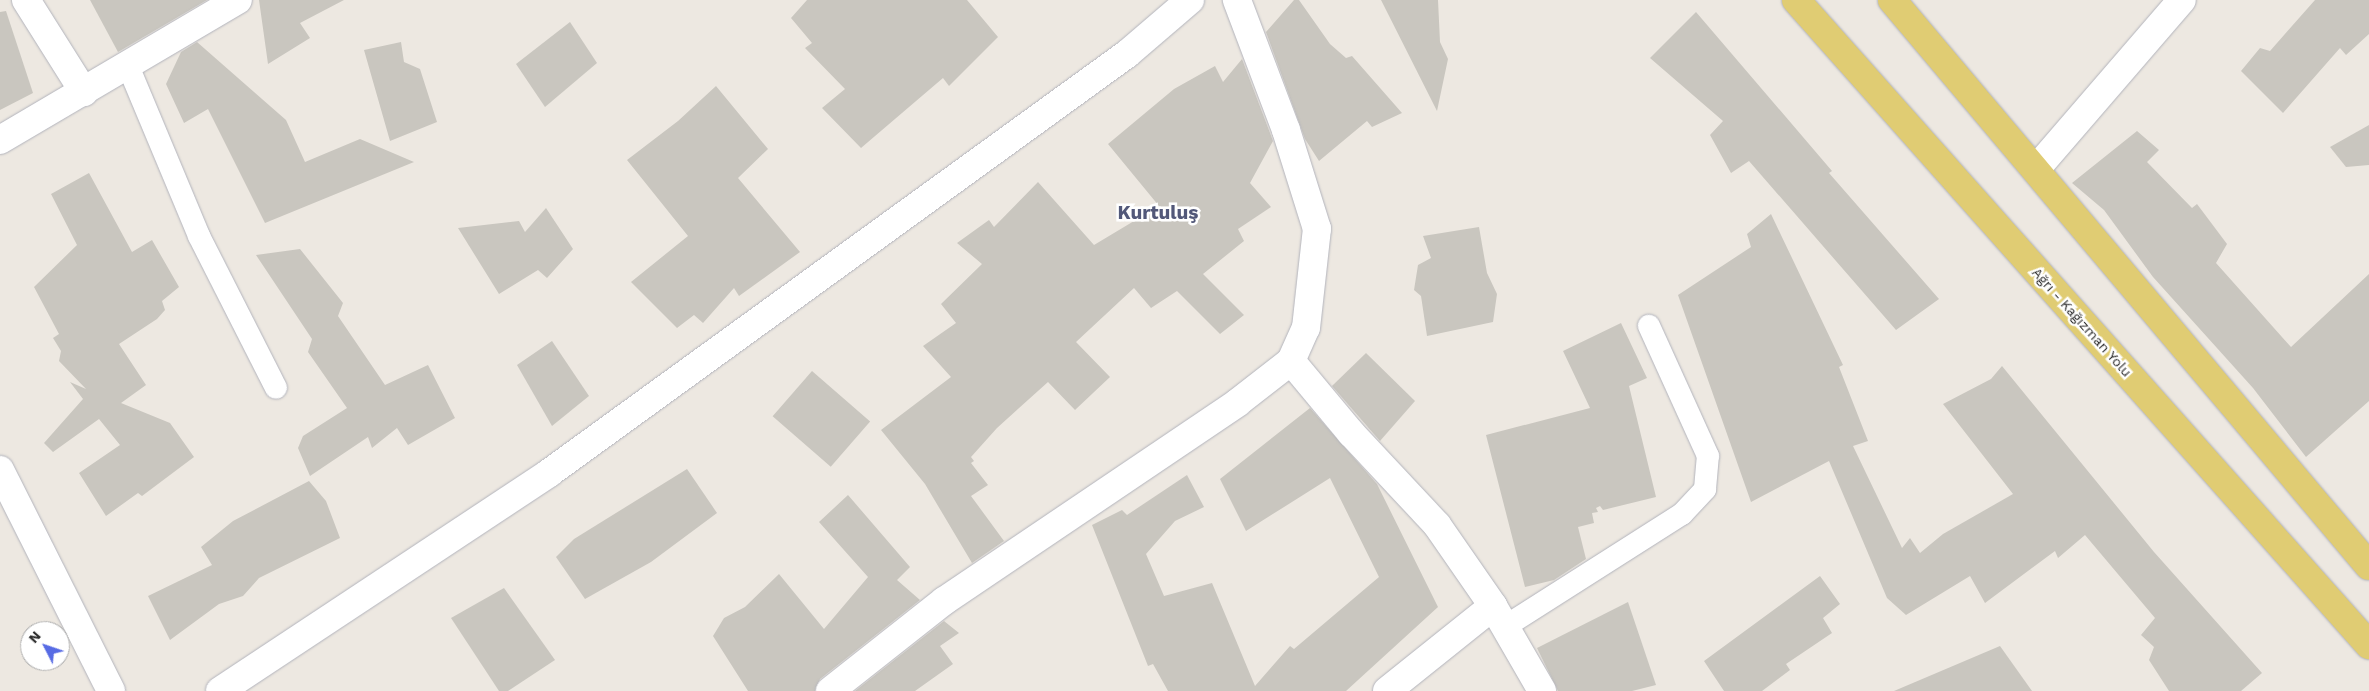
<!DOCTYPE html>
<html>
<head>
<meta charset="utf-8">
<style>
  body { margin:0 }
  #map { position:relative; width:2369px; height:691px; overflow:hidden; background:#ede8e1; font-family:"Work Sans",sans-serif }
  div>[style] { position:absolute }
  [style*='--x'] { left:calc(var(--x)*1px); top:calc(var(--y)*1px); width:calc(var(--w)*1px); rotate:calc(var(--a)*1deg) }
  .building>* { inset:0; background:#c9c6bf; transform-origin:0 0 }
  .roads { filter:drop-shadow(0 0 1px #b2b3bb) drop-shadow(0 0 1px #b2b3bb) }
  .service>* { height:22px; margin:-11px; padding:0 11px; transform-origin:11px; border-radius:11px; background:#fff }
  .minor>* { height:28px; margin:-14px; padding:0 14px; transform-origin:14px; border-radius:14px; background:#fff }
  .tertiary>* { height:28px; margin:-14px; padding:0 14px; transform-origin:14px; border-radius:14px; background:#fff }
  .primary>* { height:28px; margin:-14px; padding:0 14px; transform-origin:14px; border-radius:14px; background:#e0cc73 }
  span { translate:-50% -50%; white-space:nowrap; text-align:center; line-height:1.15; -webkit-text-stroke:5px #fff; paint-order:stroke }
  .street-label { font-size:14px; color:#2d2d2d }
  .district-label { font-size:19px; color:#525879; font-weight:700 }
  .north { position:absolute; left:20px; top:621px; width:50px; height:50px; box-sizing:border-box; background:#fff; border:1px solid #ababab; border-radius:50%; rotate:311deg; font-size:14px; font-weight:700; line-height:20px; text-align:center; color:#2d2d2d }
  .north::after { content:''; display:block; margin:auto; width:18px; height:22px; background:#576be4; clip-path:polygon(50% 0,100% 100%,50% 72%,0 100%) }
</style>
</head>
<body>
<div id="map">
  <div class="building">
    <div style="clip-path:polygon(90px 0,207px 0,118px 52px)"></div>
    <div style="clip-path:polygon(259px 0,344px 0,300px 23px,310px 38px,268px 64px)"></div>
    <div style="clip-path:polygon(807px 0,967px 0,998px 37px,949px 86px,943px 78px,861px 148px,822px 108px,845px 89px,805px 48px,812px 43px,791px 18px)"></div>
    <div style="clip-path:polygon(1294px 0,1299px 0,1330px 44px,1346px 58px,1352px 56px,1402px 113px,1372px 127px,1367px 121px,1319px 161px,1305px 139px,1266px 32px)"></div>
    <div style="clip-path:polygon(1381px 0,1438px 0,1440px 42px,1448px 59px,1437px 111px)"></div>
    <div style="clip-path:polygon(2315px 0,2369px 0,2369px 34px,2346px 55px,2340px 48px,2283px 113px,2241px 71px,2260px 48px,2270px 51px)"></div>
    <div style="clip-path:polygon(6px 11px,33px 93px,0 110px,0 12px)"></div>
    <div style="clip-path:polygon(1696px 12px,1832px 171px,1829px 173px,1939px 299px,1896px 330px,1749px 161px,1731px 173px,1710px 135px,1723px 121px,1650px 58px)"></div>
    <div style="clip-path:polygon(570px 22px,597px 63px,545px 107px,516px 64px)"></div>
    <div style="clip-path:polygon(197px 42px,286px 120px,305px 162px,360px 139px,414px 162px,265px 223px,208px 109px,184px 123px,166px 84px,181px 52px)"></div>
    <div style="clip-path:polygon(401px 42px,404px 62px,420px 69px,437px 122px,390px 141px,364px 50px)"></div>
    <div style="clip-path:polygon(1242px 59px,1273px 141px,1250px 183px,1271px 207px,1238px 229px,1244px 241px,1203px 274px,1244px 315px,1220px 334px,1177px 291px,1151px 308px,1134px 288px,1076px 342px,1110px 377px,1075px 410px,1048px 382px,997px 428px,971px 457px,974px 461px,971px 463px,988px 485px,971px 496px,1004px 541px,972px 563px,925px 484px,881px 430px,951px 377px,923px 346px,956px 323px,941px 304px,982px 264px,957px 243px,989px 220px,994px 227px,1038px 182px,1094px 245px,1159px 206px,1108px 144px,1174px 89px,1215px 66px,1223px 82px)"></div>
    <div style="clip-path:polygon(716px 86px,768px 149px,738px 178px,800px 252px,739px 296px,734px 288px,703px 323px,694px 315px,677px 328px,631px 282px,688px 236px,627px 160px,678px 121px)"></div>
    <div style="clip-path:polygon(2369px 125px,2369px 165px,2346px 167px,2330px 147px)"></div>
    <div style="clip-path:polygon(2137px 131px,2159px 150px,2147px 162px,2192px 208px,2197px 204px,2227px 244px,2216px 263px,2291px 347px,2369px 274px,2369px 401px,2306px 457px,2253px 388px,2153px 277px,2104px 210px,2072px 183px)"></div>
    <div style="clip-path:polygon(89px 173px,132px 252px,152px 240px,179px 287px,162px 301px,165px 310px,157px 319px,119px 344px,146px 385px,121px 403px,170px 423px,194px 457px,142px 496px,138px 493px,106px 516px,79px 473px,120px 445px,99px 419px,53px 452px,44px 443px,83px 399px,70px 382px,86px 389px,59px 361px,61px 351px,53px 338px,59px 334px,34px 287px,77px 245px,51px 194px)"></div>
    <div style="clip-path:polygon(546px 208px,573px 249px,547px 278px,538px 270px,499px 294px,458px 228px,519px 221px,525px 232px)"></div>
    <div style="clip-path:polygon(1771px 214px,1843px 365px,1839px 367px,1868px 441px,1853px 446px,1902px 548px,1910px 538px,1920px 553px,1943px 534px,2013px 494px,1943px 404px,1991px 379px,2002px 366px,2154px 552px,2262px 673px,2241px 691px,2169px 691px,2149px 660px,2154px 647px,2141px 635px,2155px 618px,2085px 535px,2058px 558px,2055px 551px,1985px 603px,1970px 576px,1906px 615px,1887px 598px,1829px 461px,1751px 502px,1678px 295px,1751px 247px,1747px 234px)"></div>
    <div style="clip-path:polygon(1479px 227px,1487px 273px,1497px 294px,1493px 322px,1427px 336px,1421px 296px,1414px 290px,1418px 265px,1431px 258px,1423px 236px)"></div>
    <div style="clip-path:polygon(300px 249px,343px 303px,338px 316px,385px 385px,428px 365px,455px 418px,408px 445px,397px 428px,372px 448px,368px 437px,310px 476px,298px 448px,303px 436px,347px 408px,308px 352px,312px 339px,256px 255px)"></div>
    <div style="clip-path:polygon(1621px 323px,1647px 378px,1629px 386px,1656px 497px,1603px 510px,1600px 506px,1596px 508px,1598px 512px,1592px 513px,1594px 523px,1578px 527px,1586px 559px,1554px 580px,1525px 587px,1486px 435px,1590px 408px,1563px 351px)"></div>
    <div style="clip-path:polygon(552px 341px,589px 396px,552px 426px,517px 365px)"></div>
    <div style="clip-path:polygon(1366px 353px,1415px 401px,1380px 441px,1332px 386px)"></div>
    <div style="left:812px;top:371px;width:77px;height:60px;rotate:41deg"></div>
    <div style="clip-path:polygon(1310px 408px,1377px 484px,1438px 607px,1346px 691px,1168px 691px,1153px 664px,1148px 666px,1092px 525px,1122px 510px,1127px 515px,1187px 475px,1204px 507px,1175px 521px,1146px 554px,1164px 596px,1212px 583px,1255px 686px,1290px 646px,1294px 649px,1379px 577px,1330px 478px,1246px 531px,1220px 479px)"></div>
    <div style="clip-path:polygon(687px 469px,717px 513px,651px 562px,585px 599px,556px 557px,574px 539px)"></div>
    <div style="clip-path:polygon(309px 481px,326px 501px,340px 538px,259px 578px,243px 596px,219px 604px,170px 640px,148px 596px,212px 565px,201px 547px,233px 521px)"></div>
    <div style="clip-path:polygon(848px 495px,910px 567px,897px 580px,920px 600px,820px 679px,815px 691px,748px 691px,713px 636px,724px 618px,745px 607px,779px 574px,824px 629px,868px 577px,819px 522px)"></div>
    <div style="clip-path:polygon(1820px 576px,1840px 604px,1823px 618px,1832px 633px,1786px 664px,1790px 670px,1762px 691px,1724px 691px,1704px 661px)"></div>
    <div style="clip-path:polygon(504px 588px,555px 660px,508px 691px,499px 691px,451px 618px)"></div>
    <div style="clip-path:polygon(1628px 602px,1656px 685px,1632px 691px,1558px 691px,1537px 648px)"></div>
    <div style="clip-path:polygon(944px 621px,959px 633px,940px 646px,953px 664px,915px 691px,855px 691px)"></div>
    <div style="clip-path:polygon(2000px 646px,2032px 691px,1894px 691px)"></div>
  </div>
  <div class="roads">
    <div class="service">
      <div style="--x:128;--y:66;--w:184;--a:67.3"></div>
      <div style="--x:199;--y:236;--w:170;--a:63.1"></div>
      <div style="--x:1506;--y:626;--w:209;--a:-32.5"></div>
      <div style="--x:1682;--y:514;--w:34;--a:-47"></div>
      <div style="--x:1705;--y:489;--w:33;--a:-85"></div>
      <div style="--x:1708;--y:456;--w:143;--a:-114.4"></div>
    </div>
    <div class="minor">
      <div style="--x:26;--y:0;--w:109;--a:57.8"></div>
      <div style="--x:0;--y:140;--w:276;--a:-30.5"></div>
      <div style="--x:2036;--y:169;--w:223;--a:-49.2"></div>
      <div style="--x:1291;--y:361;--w:94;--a:50.2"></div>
      <div style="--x:1351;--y:433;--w:126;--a:46.9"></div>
      <div style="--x:1437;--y:525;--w:98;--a:55.3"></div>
      <div style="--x:1493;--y:606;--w:98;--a:60"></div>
      <div style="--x:0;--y:470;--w:247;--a:63.3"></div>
      <div style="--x:830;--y:691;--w:145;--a:-38.3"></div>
      <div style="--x:944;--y:601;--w:354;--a:-34"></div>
      <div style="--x:1237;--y:403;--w:68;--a:-37.9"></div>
      <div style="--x:1291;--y:361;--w:36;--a:-66"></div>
      <div style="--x:1306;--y:328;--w:100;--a:-83.7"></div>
      <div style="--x:1317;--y:229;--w:104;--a:-107.4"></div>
      <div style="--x:1286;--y:130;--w:139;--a:-110.7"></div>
      <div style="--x:1387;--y:691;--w:136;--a:-38.7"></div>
    </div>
    <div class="tertiary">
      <div style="--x:220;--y:691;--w:395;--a:-33.5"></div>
      <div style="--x:549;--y:473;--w:714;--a:-35.94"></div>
      <div style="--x:1127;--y:54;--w:83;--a:-40.6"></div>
    </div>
    <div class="primary">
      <div style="--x:1796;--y:0;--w:863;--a:48.38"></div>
      <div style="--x:1892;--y:0;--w:740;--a:49.88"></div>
    </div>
  </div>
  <div class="street-label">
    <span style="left:2082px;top:322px;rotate:48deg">Ağrı - Kağızman Yolu</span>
  </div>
  <div class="district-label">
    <span style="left:1158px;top:213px">Kurtuluş</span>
  </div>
  <div class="north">N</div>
</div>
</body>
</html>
